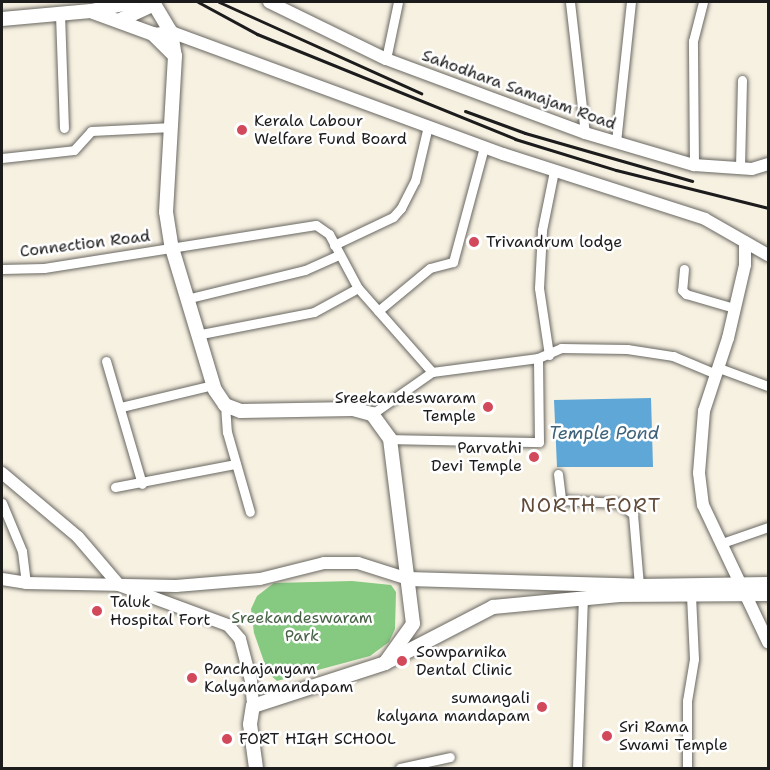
<!DOCTYPE html>
<html>
<head>
<meta charset="utf-8">
<style>
  body { margin:0 }
  #map { position:relative; width:770px; height:770px; overflow:hidden; background:#f7f1e2; font-family:"Shantell Sans",sans-serif }
  div>[style] { position:absolute }
  .green>* { inset:0; background:#86c981 }
  .water>* { inset:0; background:#5fa7d6 }
  .roads { filter:drop-shadow(0 0 2px #696761) drop-shadow(0 0 2px #696761) }
  .minor>* { height:9px; margin:-4.5px; padding:0 4.5px; transform-origin:4.5px; border-radius:4.5px; background:#fff }
  .tertiary>* { height:12px; margin:-6px; padding:0 6px; transform-origin:6px; border-radius:6px; background:#fff }
  .secondary>* { height:14px; margin:-7px; padding:0 7px; transform-origin:7px; border-radius:7px; background:#fff }
  .rail>* { height:3px; margin:-1.5px; padding:0 1.5px; transform-origin:1.5px; border-radius:1.5px; background:#1c1c1c }
  .dots>* { width:16px; height:16px; translate:-50% -50%; box-sizing:border-box; border:3px solid #fff; border-radius:50% }
  span { translate:-50% -50%; white-space:nowrap; text-align:center; line-height:1.15; -webkit-text-stroke:5px #fff; paint-order:stroke }
  .street-label { font-size:16px; color:#1c1c1c }
  .poi-label { font-size:16px; color:#1c1c1c }
  .left { translate:0 -50%; text-align:left }
  .right { translate:-100% -50%; text-align:right }
  .park-label { font-size:16px; color:#466144 }
  .water-label { font-size:18px; color:#3e6279; font-style:italic }
  .quarter-label { font-size:20px; color:#614a38; letter-spacing:1.5px }
  .frame { position:absolute; inset:0; border:3px solid #1c1c1c; pointer-events:none }
</style>
</head>
<body>
<div id="map">
  <div class="green">
    <i style="clip-path:polygon(352px 581px,391px 585px,396px 592px,395px 629px,389px 642px,370px 656px,277px 681px,268px 673px,254px 633px,251px 609px,257px 596px,274px 583px)"></i>
  </div>
  <div class="water">
    <i style="clip-path:polygon(651px 398px,653px 467px,557px 467px,554px 400px)"></i>
  </div>
  <div class="roads">
    <div class="minor">
      <i style="left:570px;top:2px;width:132px;rotate:83.5deg"></i>
      <i style="left:60px;top:14px;width:114px;rotate:88deg"></i>
      <i style="left:386px;top:59px;width:58px;rotate:-78.1deg"></i>
      <i style="left:616px;top:142px;width:141px;rotate:-83.9deg"></i>
      <i style="left:2px;top:158px;width:72px;rotate:-6.3deg"></i>
      <i style="left:74px;top:150px;width:25px;rotate:-48deg"></i>
      <i style="left:91px;top:131px;width:81px;rotate:-2.8deg"></i>
      <i style="left:694px;top:165px;width:124px;rotate:-90.5deg"></i>
      <i style="left:693px;top:41px;width:40px;rotate:-75.6deg"></i>
      <i style="left:740px;top:168px;width:88px;rotate:-88.7deg"></i>
      <i style="left:334px;top:245px;width:65px;rotate:-25.4deg"></i>
      <i style="left:393px;top:217px;width:12px;rotate:-48deg"></i>
      <i style="left:401px;top:208px;width:30px;rotate:-63deg"></i>
      <i style="left:415px;top:181px;width:57px;rotate:-76.7deg"></i>
      <i style="left:2px;top:269px;width:42px;rotate:-1.4deg"></i>
      <i style="left:44px;top:268px;width:275px;rotate:-9deg"></i>
      <i style="left:316px;top:225px;width:16px;rotate:35deg"></i>
      <i style="left:329px;top:234px;width:61px;rotate:61.8deg"></i>
      <i style="left:358px;top:288px;width:112px;rotate:48.6deg"></i>
      <i style="left:684px;top:269px;width:21px;rotate:95deg"></i>
      <i style="left:682px;top:290px;width:6px;rotate:45deg"></i>
      <i style="left:686px;top:294px;width:50px;rotate:16.3deg"></i>
      <i style="left:186px;top:299px;width:122px;rotate:-13.7deg"></i>
      <i style="left:305px;top:270px;width:37px;rotate:-24deg"></i>
      <i style="left:378px;top:311px;width:67px;rotate:-39.6deg"></i>
      <i style="left:430px;top:268px;width:24px;rotate:-15deg"></i>
      <i style="left:453px;top:262px;width:119px;rotate:-74.9deg"></i>
      <i style="left:196px;top:335px;width:120px;rotate:-11deg"></i>
      <i style="left:314px;top:312px;width:50px;rotate:-28.6deg"></i>
      <i style="left:549px;top:355px;width:68px;rotate:-98.5deg"></i>
      <i style="left:539px;top:288px;width:58px;rotate:-87deg"></i>
      <i style="left:542px;top:230px;width:60px;rotate:-78.5deg"></i>
      <i style="left:106px;top:361px;width:128px;rotate:73.7deg"></i>
      <i style="left:719px;top:368px;width:52px;rotate:20.2deg"></i>
      <i style="left:225px;top:405px;width:27px;rotate:86deg"></i>
      <i style="left:227px;top:432px;width:83px;rotate:74deg"></i>
      <i style="left:121px;top:407px;width:95px;rotate:-13.4deg"></i>
      <i style="left:372px;top:414px;width:73px;rotate:-35deg"></i>
      <i style="left:432px;top:372px;width:107px;rotate:-7.5deg"></i>
      <i style="left:538px;top:358px;width:25px;rotate:-23deg"></i>
      <i style="left:561px;top:348px;width:66px;rotate:0.9deg"></i>
      <i style="left:627px;top:349px;width:47px;rotate:8.7deg"></i>
      <i style="left:673px;top:356px;width:47px;rotate:22.7deg"></i>
      <i style="left:390px;top:439px;width:149px;rotate:1.2deg"></i>
      <i style="left:539px;top:442px;width:84px;rotate:-90.7deg"></i>
      <i style="left:558px;top:474px;width:26px;rotate:83deg"></i>
      <i style="left:561px;top:500px;width:57px;rotate:3deg"></i>
      <i style="left:618px;top:503px;width:19px;rotate:36deg"></i>
      <i style="left:633px;top:514px;width:72px;rotate:85.2deg"></i>
      <i style="left:115px;top:487px;width:123px;rotate:-10.8deg"></i>
      <i style="left:2px;top:503px;width:52px;rotate:67.4deg"></i>
      <i style="left:22px;top:551px;width:32px;rotate:83deg"></i>
      <i style="left:722px;top:543px;width:49px;rotate:-19.2deg"></i>
      <i style="left:400px;top:768px;width:51px;rotate:-12.4deg"></i>
      <i style="left:577px;top:768px;width:168px;rotate:-88deg"></i>
      <i style="left:687px;top:768px;width:67px;rotate:-90deg"></i>
      <i style="left:687px;top:701px;width:43px;rotate:-80.5deg"></i>
      <i style="left:694px;top:659px;width:64px;rotate:-92.7deg"></i>
    </div>
    <div class="tertiary">
      <i style="left:269px;top:2px;width:130px;rotate:26deg"></i>
      <i style="left:386px;top:59px;width:212px;rotate:20.4deg"></i>
      <i style="left:585px;top:133px;width:114px;rotate:16.4deg"></i>
      <i style="left:694px;top:165px;width:58px;rotate:3.9deg"></i>
      <i style="left:752px;top:169px;width:17px;rotate:-17deg"></i>
      <i style="left:153px;top:34px;width:18px;rotate:-6deg"></i>
      <i style="left:171px;top:32px;width:354px;rotate:20.2deg"></i>
      <i style="left:503px;top:154px;width:212px;rotate:17.8deg"></i>
      <i style="left:705px;top:219px;width:73px;rotate:29.7deg"></i>
      <i style="left:745px;top:242px;width:23px;rotate:90deg"></i>
      <i style="left:745px;top:265px;width:75px;rotate:103.1deg"></i>
      <i style="left:728px;top:338px;width:77px;rotate:108.2deg"></i>
      <i style="left:704px;top:411px;width:62px;rotate:94.6deg"></i>
      <i style="left:699px;top:473px;width:32px;rotate:83deg"></i>
      <i style="left:703px;top:505px;width:152px;rotate:64.6deg"></i>
      <i style="left:2px;top:473px;width:99px;rotate:40.1deg"></i>
      <i style="left:78px;top:537px;width:63px;rotate:49.5deg"></i>
      <i style="left:119px;top:585px;width:116px;rotate:20.2deg"></i>
      <i style="left:228px;top:625px;width:18px;rotate:49deg"></i>
      <i style="left:240px;top:639px;width:43px;rotate:75.3deg"></i>
      <i style="left:251px;top:681px;width:25px;rotate:85deg"></i>
      <i style="left:2px;top:579px;width:24px;rotate:9deg"></i>
      <i style="left:26px;top:583px;width:150px;rotate:1.1deg"></i>
      <i style="left:176px;top:586px;width:84px;rotate:-4.8deg"></i>
      <i style="left:260px;top:579px;width:66px;rotate:-14deg"></i>
      <i style="left:324px;top:563px;width:34px"></i>
      <i style="left:358px;top:563px;width:52px;rotate:17.7deg"></i>
    </div>
    <div class="secondary">
      <i style="left:154px;top:4px;width:33px;rotate:59deg"></i>
      <i style="left:171px;top:32px;width:24px;rotate:81deg"></i>
      <i style="left:175px;top:56px;width:156px;rotate:93.3deg"></i>
      <i style="left:166px;top:212px;width:36px;rotate:81deg"></i>
      <i style="left:172px;top:248px;width:148px;rotate:73.2deg"></i>
      <i style="left:215px;top:390px;width:18px;rotate:56deg"></i>
      <i style="left:225px;top:405px;width:17px;rotate:21deg"></i>
      <i style="left:241px;top:411px;width:112px;rotate:-1deg"></i>
      <i style="left:353px;top:409px;width:20px;rotate:15deg"></i>
      <i style="left:372px;top:414px;width:31px;rotate:54deg"></i>
      <i style="left:390px;top:439px;width:186px;rotate:82.9deg"></i>
      <i style="left:413px;top:624px;width:48px;rotate:125.7deg"></i>
      <i style="left:93px;top:12px;width:64px;rotate:20.1deg"></i>
      <i style="left:153px;top:34px;width:31px;rotate:45deg"></i>
      <i style="left:2px;top:19px;width:89px;rotate:-5.1deg"></i>
      <i style="left:91px;top:11px;width:43px;rotate:-12.1deg"></i>
      <i style="left:120px;top:20px;width:38px;rotate:-25deg"></i>
      <i style="left:408px;top:579px;width:231px;rotate:1.7deg"></i>
      <i style="left:639px;top:586px;width:129px;rotate:-0.9deg"></i>
      <i style="left:256px;top:768px;width:44px;rotate:-97.8deg"></i>
      <i style="left:250px;top:724px;width:18px;rotate:-81deg"></i>
      <i style="left:253px;top:706px;width:139px;rotate:-18deg"></i>
      <i style="left:385px;top:663px;width:122px;rotate:-27.4deg"></i>
      <i style="left:493px;top:607px;width:127px;rotate:-5.4deg"></i>
      <i style="left:619px;top:595px;width:149px;rotate:-0.4deg"></i>
    </div>
  </div>
  <div class="rail">
    <i style="left:198px;top:2px;width:67px;rotate:28.5deg"></i>
    <i style="left:257px;top:34px;width:279px;rotate:22.1deg"></i>
    <i style="left:515px;top:139px;width:106px;rotate:17.1deg"></i>
    <i style="left:616px;top:170px;width:157px;rotate:14deg"></i>
    <i style="left:219px;top:2px;width:222px;rotate:24.3deg"></i>
    <i style="left:465px;top:111px;width:64px;rotate:20.1deg"></i>
    <i style="left:525px;top:133px;width:174px;rotate:16deg"></i>
  </div>
  <div class="dots">
    <i style="left:242px;top:130px;background:#d1495b"></i>
    <i style="left:474px;top:242px;background:#d1495b"></i>
    <i style="left:488px;top:407px;background:#d1495b"></i>
    <i style="left:534px;top:457px;background:#d1495b"></i>
    <i style="left:97px;top:611px;background:#d1495b"></i>
    <i style="left:402px;top:661px;background:#d1495b"></i>
    <i style="left:192px;top:678px;background:#d1495b"></i>
    <i style="left:542px;top:707px;background:#d1495b"></i>
    <i style="left:607px;top:736px;background:#d1495b"></i>
    <i style="left:227px;top:739px;background:#d1495b"></i>
  </div>
  <div class="street-label">
    <span style="left:519px;top:90px;rotate:20deg">Sahodhara Samajam Road</span>
    <span style="left:85px;top:244px;rotate:-7deg">Connection Road</span>
  </div>
  <div class="poi-label">
    <span class="left" style="left:254px;top:130px">Kerala Labour<br>Welfare Fund Board</span>
    <span class="left" style="left:486px;top:242px">Trivandrum lodge</span>
    <span class="right" style="left:476px;top:407px">Sreekandeswaram<br>Temple</span>
    <span class="right" style="left:522px;top:457px">Parvathi<br>Devi Temple</span>
    <span class="left" style="left:110px;top:611px">Taluk<br>Hospital Fort</span>
    <span class="left" style="left:416px;top:661px">Sowparnika<br>Dental Clinic</span>
    <span class="left" style="left:204px;top:678px">Panchajanyam<br>Kalyanamandapam</span>
    <span class="right" style="left:530px;top:707px">sumangali<br>kalyana mandapam</span>
    <span class="left" style="left:619px;top:736px">Sri Rama<br>Swami Temple</span>
    <span class="left" style="left:239px;top:739px">FORT HIGH SCHOOL</span>
  </div>
  <div class="park-label">
    <span style="left:302px;top:627px">Sreekandeswaram<br>Park</span>
  </div>
  <div class="water-label">
    <span style="left:604px;top:433px">Temple Pond</span>
  </div>
  <div class="quarter-label">
    <span style="left:591px;top:505px">NORTH FORT</span>
  </div>
  <div class="frame"></div>
</div>
</body>
</html>
